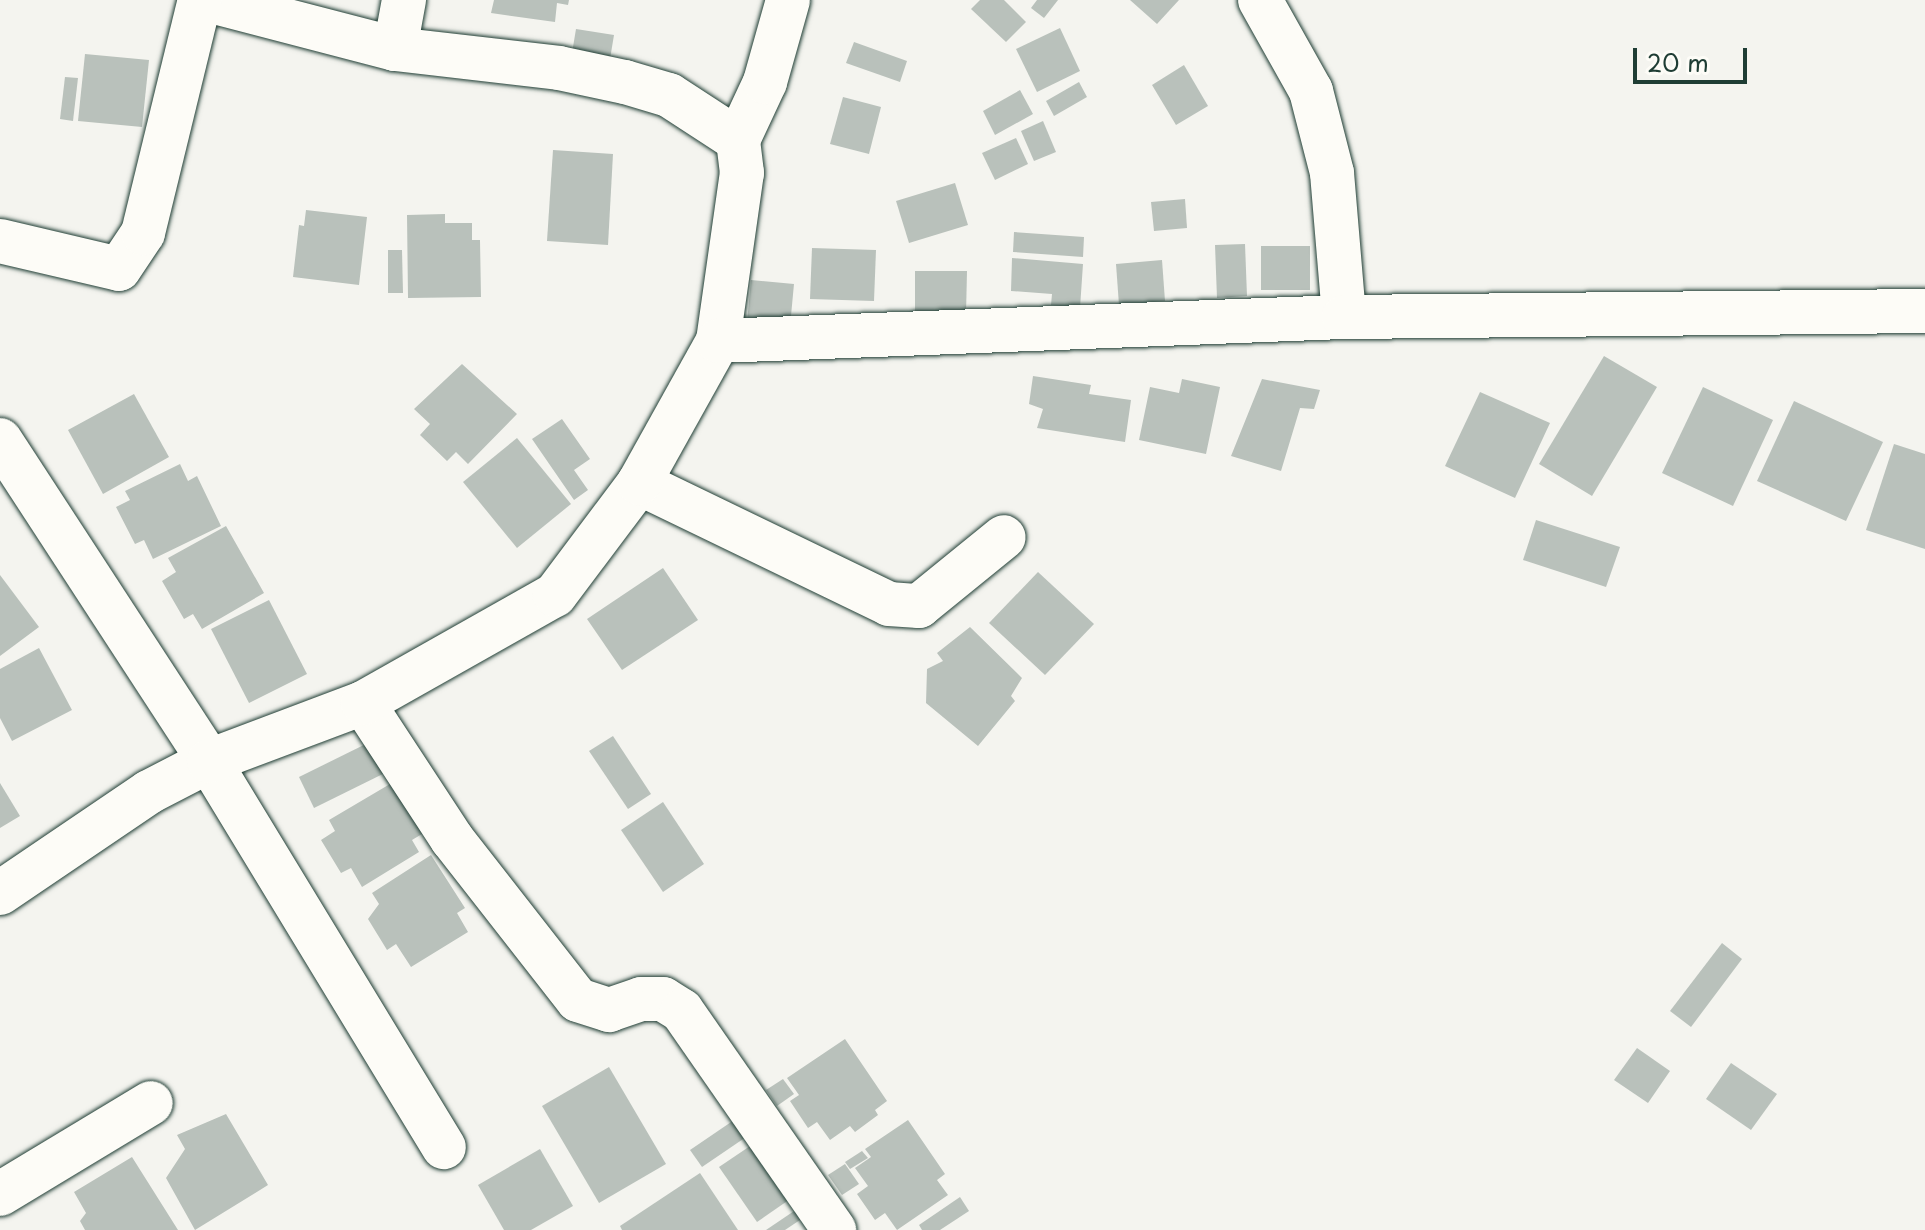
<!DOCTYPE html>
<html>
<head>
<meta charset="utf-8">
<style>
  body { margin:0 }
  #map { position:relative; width:1925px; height:1230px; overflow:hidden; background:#f4f4ef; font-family:"Playpen Sans",sans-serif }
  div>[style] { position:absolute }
  .building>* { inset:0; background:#b9c1bb }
  .roads { filter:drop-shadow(0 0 2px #1f3d34) drop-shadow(0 0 2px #1f3d34) }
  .minor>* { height:44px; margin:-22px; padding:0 22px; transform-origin:22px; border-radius:22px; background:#fdfcf7 }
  span { translate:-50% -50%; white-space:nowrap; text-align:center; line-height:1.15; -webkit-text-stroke:8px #fdfcf7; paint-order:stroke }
  .scale { position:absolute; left:1633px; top:48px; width:114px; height:36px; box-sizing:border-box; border:4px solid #1f3d34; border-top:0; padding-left:10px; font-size:24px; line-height:28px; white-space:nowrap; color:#1f3d34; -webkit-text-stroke:6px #fdfcf7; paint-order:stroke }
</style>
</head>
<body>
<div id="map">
  <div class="building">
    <i style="clip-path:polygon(494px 0,569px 0,568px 5px,557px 3px,555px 22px,491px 13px)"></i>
    <i style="clip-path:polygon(980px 0,1004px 0,1026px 22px,1006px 42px,971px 9px)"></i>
    <i style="clip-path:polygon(1037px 0,1058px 0,1044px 18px,1031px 8px)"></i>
    <i style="clip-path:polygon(1130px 0,1179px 0,1157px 24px)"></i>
    <i style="clip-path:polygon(1060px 28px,1080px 71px,1037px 92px,1016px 49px)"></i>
    <i style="clip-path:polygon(576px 29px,614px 35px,608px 71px,570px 65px)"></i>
    <i style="clip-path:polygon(854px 42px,907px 61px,900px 82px,846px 63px)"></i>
    <i style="clip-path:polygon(85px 54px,149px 60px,142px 127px,78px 121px)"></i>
    <i style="clip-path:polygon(1184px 65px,1208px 106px,1176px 125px,1152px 85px)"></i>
    <i style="clip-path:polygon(65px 77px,78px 78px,73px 121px,60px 119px)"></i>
    <i style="clip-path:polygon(1079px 82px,1087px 97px,1054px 116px,1046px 101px)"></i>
    <i style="clip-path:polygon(1020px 90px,1033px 114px,995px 135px,983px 111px)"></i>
    <i style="clip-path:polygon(843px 97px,881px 107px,869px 154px,830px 144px)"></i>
    <i style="clip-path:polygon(1043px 121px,1056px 152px,1034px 161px,1021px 131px)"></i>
    <i style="clip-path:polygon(1016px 138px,1028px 164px,995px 180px,982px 153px)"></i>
    <i style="clip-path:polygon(553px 150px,613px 154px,608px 245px,547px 241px)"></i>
    <i style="clip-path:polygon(955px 183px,968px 225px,909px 243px,896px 201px)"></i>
    <i style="clip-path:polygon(1185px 199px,1187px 228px,1154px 231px,1151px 202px)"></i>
    <i style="clip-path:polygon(306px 210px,367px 217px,359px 285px,293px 277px,299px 225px,304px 226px)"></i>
    <i style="clip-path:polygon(445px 214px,445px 223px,472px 223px,472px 240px,480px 240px,481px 297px,408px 298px,407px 215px)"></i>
    <i style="clip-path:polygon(1014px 232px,1084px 237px,1083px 257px,1013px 252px)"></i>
    <i style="clip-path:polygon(1245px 244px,1247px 296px,1217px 298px,1215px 245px)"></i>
    <i style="clip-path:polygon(1261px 246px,1310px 246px,1310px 290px,1261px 290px)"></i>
    <i style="clip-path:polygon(812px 248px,876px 250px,874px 301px,810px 299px)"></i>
    <i style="clip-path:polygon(388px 250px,402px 250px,403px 293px,388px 293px)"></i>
    <i style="clip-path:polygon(1012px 258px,1083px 264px,1080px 308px,1051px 305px,1052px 294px,1011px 291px)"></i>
    <i style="clip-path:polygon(1162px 260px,1165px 301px,1119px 305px,1116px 264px)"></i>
    <i style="clip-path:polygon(915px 271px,967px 271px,966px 315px,915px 315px)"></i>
    <i style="clip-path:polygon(751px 280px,794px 284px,789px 337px,746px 333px)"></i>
    <i style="clip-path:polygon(1604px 356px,1657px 387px,1592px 496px,1539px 464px)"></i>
    <i style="clip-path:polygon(462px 364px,517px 414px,468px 464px,456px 452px,447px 461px,420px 435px,430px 424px,414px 409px)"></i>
    <i style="clip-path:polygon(1033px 376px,1091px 385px,1089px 394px,1131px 400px,1125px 442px,1037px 428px,1043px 409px,1029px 404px)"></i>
    <i style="clip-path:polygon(1182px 379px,1220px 387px,1206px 454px,1139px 440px,1150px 387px,1179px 393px)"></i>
    <i style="clip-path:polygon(1262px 379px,1320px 390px,1314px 409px,1300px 408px,1281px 471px,1231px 456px)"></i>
    <i style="clip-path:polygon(1703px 387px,1773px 420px,1733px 506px,1662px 473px)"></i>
    <i style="clip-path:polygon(1480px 392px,1550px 423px,1515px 498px,1445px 466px)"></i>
    <i style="clip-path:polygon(134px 394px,169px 457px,103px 494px,68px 430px)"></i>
    <i style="clip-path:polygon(1794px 401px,1883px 442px,1846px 521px,1757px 481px)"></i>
    <i style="clip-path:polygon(562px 419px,590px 459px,574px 470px,588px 490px,574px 500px,532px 439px)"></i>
    <i style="clip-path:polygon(517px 438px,571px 504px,517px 548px,463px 482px)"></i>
    <i style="clip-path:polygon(1894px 444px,1925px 454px,1925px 549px,1866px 530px)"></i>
    <i style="clip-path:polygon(180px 464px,188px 481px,197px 476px,221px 526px,153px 559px,144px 540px,135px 544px,116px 507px,130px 500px,125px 491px)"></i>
    <i style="clip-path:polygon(1536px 520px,1620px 547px,1606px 587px,1523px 560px)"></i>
    <i style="clip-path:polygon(226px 526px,264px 593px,202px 629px,193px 614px,184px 619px,162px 581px,176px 572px,168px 558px)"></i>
    <i style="clip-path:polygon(663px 568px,698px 620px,622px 670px,587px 619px)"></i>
    <i style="clip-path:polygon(1038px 572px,1094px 624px,1045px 675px,989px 623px)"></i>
    <i style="clip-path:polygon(0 575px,39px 627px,0 656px)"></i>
    <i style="clip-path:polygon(269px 600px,307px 674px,249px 703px,211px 629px)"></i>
    <i style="clip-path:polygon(970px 627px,1022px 678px,1011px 696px,1015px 701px,978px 746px,926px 703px,927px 669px,943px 661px,937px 653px)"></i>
    <i style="clip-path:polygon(39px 648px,72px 710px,12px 741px,0 718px,0 669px)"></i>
    <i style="clip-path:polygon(613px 736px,651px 794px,628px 809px,589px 751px)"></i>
    <i style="clip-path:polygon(380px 737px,395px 768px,314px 808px,299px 777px)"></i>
    <i style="clip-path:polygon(0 783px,20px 816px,0 828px)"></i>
    <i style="clip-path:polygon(390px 784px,427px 831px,412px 840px,419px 852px,362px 887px,351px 868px,341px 873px,321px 840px,335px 831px,329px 820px)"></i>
    <i style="clip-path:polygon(663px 802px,704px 864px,663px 892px,621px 830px)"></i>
    <i style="clip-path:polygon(431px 855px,465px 908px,457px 913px,468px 932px,411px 967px,396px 944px,387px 950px,368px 919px,379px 904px,372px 893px)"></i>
    <i style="clip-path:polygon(1722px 943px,1742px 959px,1691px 1027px,1670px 1011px)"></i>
    <i style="clip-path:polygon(845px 1039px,887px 1101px,875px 1110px,878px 1115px,855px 1132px,850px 1126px,830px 1140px,817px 1122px,808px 1128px,790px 1101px,799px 1095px,787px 1078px)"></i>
    <i style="clip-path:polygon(1637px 1048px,1670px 1071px,1648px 1103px,1614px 1080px)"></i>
    <i style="clip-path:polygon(1731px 1063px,1777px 1094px,1751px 1130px,1706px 1099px)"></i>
    <i style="clip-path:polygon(609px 1067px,666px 1164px,599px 1203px,542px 1106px)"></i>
    <i style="clip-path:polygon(783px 1079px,794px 1094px,777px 1106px,766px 1090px)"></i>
    <i style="clip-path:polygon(226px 1114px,268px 1185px,195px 1230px,166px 1178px,185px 1149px,177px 1135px)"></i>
    <i style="clip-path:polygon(737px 1118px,749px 1135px,702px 1167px,690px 1150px)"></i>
    <i style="clip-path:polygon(908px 1120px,945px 1174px,937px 1180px,948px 1195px,897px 1230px,885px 1213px,875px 1220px,857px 1194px,868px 1186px,855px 1168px,871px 1157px,865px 1149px)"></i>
    <i style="clip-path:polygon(759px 1140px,796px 1195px,757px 1222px,719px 1167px)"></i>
    <i style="clip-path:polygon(540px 1149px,573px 1206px,531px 1230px,504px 1230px,478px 1185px)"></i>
    <i style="clip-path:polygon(862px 1151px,868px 1158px,850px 1169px,845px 1162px)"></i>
    <i style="clip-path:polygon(132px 1157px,178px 1230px,85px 1230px,80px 1221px,86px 1213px,74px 1192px)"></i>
    <i style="clip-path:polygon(845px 1164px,859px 1184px,842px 1195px,828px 1175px)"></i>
    <i style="clip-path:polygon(700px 1173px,738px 1230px,622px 1230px,620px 1226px)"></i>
    <i style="clip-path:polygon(960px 1197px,969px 1211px,940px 1230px,922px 1230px,919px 1225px)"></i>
    <i style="clip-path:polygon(800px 1207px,806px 1216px,785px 1230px,766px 1230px)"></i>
  </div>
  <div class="roads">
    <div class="minor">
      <i style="left:207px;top:0;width:194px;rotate:14.6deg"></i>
      <i style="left:395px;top:49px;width:165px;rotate:6.6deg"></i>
      <i style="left:559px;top:68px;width:67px;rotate:12deg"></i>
      <i style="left:625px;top:82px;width:46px;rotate:16.5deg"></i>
      <i style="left:669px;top:95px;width:82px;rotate:33.1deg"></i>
      <i style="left:1260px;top:0;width:104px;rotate:60.7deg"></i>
      <i style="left:1311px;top:91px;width:85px;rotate:75.6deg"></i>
      <i style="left:1332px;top:173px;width:144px;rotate:85.2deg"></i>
      <i style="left:395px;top:49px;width:50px;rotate:-79.6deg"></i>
      <i style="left:0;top:241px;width:122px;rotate:13.2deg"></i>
      <i style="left:119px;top:269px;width:43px;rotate:-56.3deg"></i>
      <i style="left:143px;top:233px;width:240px;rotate:-76.3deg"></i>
      <i style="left:718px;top:341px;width:170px;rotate:-81.9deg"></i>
      <i style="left:742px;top:173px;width:33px;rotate:-97deg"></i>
      <i style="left:738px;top:140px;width:64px;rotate:-65deg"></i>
      <i style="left:765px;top:82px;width:85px;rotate:-74.3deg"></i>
      <i style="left:0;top:440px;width:383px;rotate:56.9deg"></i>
      <i style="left:209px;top:761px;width:452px;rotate:58.7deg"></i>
      <i style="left:639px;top:483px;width:278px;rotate:25.8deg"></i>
      <i style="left:889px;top:604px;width:30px;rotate:4deg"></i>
      <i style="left:919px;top:606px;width:109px;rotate:-39.1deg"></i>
      <i style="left:363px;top:703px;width:163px;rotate:56.8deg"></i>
      <i style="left:452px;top:839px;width:204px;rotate:52deg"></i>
      <i style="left:578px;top:1000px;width:33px;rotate:18deg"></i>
      <i style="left:609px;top:1010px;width:34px;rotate:-19deg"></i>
      <i style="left:641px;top:999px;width:22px"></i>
      <i style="left:663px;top:999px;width:22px;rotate:32deg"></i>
      <i style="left:682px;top:1011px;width:267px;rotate:55.2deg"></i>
      <i style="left:0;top:893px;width:180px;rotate:-34.1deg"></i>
      <i style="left:149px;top:792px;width:68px;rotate:-27.3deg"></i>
      <i style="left:209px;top:761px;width:165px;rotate:-20.6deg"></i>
      <i style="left:363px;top:703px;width:220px;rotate:-29.4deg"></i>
      <i style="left:555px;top:595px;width:140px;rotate:-53.1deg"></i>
      <i style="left:639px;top:483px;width:162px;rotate:-60.9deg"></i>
      <i style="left:718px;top:341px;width:626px;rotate:-2.2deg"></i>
      <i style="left:1344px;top:317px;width:581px;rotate:-0.59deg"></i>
      <i style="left:0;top:1194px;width:176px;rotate:-31.1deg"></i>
    </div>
  </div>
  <div class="scale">20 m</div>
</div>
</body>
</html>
